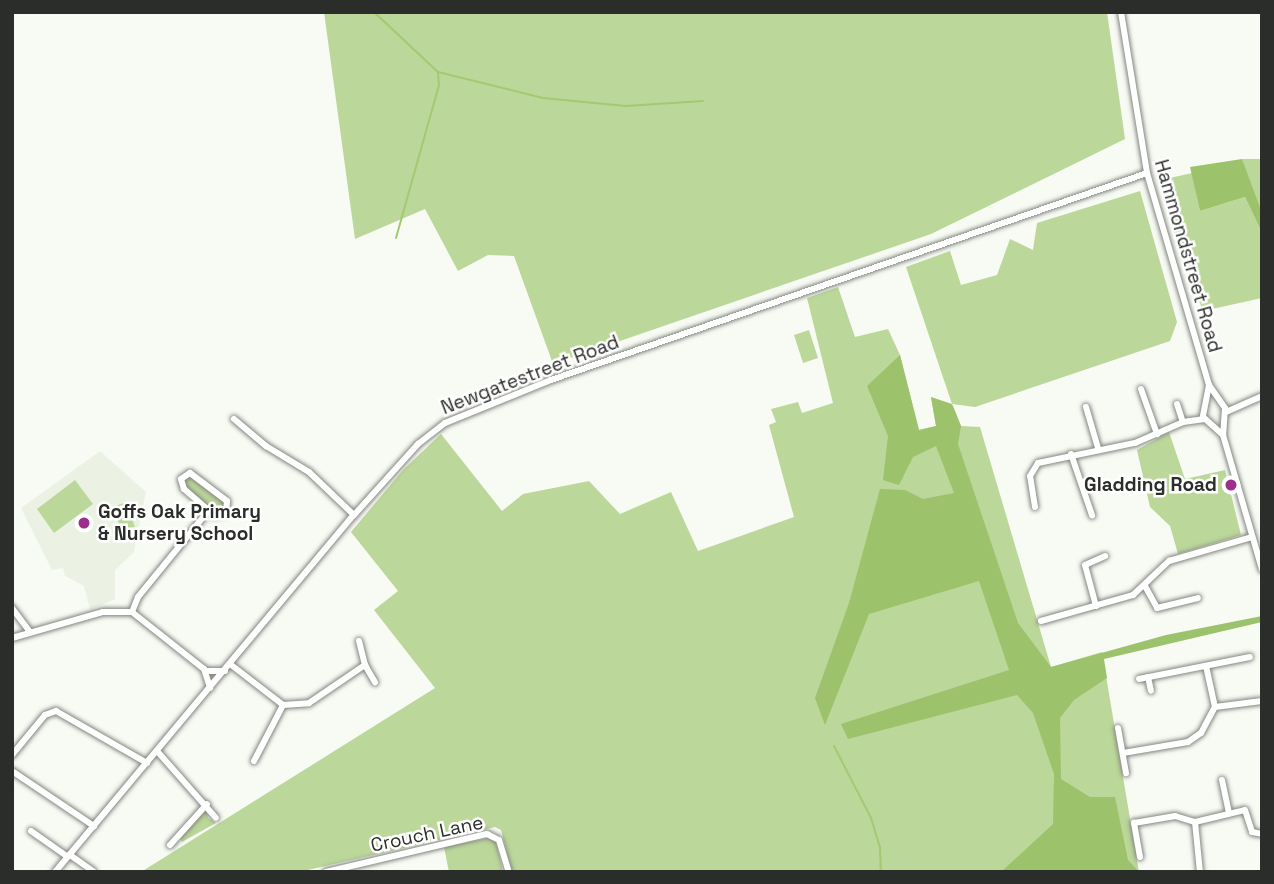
<!DOCTYPE html>
<html>
<head>
<meta charset="utf-8">
<style>
  body { margin:0 }
  #map { position:relative; width:1274px; height:884px; overflow:hidden; background:#f7fbf4; font-family:"Space Grotesk",sans-serif }
  div>[style] { position:absolute }
  .built>* { inset:0; background:#ebf2e4 }
  .green>* { inset:0; background:#bbd799 }
  .forest>* { inset:0; background:#9dc26c }
  .stream>* { height:2px; margin:-1px; padding:0 1px; transform-origin:1px; border-radius:1px; background:#a4c972 }
  .roads { filter:drop-shadow(0 0 2px #848780) drop-shadow(0 0 2px #848780) }
  .minor>* { height:6px; margin:-3px; padding:0 3px; transform-origin:3px; border-radius:3px; background:#fff }
  .dots>* { width:19px; height:19px; translate:-50% -50%; box-sizing:border-box; border:4px solid #fff; border-radius:50% }
  span { translate:-50% -50%; white-space:nowrap; text-align:center; line-height:1.15; -webkit-text-stroke:5px #fff; paint-order:stroke }
  .street-label { font-size:19px; color:#2b2d2a }
  .poi-label { font-size:19px; color:#2b2d2a; font-weight:700 }
  .right { translate:-100% -50%; text-align:right }
  .left { translate:0 -50%; text-align:left }
  .frame { position:absolute; inset:0; border:14px solid #2b2d2a; pointer-events:none }
</style>
</head>
<body>
<div id="map">
  <div class="built">
    <i style="clip-path:polygon(100px 451px,146px 492px,134px 552px,115px 570px,115px 599px,90px 610px,84px 586px,65px 576px,63px 568px,52px 570px,21px 508px)"></i>
  </div>
  <div class="green">
    <i style="clip-path:polygon(324px 12px,1107px 12px,1125px 139px,931px 234px,553px 364px,514px 256px,488px 255px,458px 271px,425px 209px,355px 239px)"></i>
    <i style="clip-path:polygon(1242px 159px,1262px 159px,1262px 213px,1250px 188px)"></i>
    <i style="clip-path:polygon(1192px 173px,1200px 211px,1245px 197px,1262px 233px,1262px 298px,1203px 311px,1179px 249px,1161px 180px)"></i>
    <i style="clip-path:polygon(1140px 191px,1177px 322px,1170px 341px,975px 407px,952px 404px,906px 267px,950px 251px,961px 285px,997px 275px,1010px 239px,1033px 250px,1037px 223px)"></i>
    <i style="clip-path:polygon(838px 287px,855px 337px,888px 329px,900px 355px,919px 430px,936px 426px,931px 397px,953px 406px,961px 426px,980px 427px,1051px 667px,1102px 652px,1139px 872px,512px 872px,501px 830px,495px 827px,299px 872px,141px 872px,435px 688px,374px 610px,398px 591px,351px 532px,403px 470px,441px 434px,502px 511px,523px 494px,589px 481px,620px 514px,671px 492px,698px 551px,794px 517px,769px 425px,776px 422px,771px 409px,798px 402px,802px 413px,833px 403px,807px 298px)"></i>
    <i style="clip-path:polygon(809px 330px,818px 358px,803px 363px,794px 335px)"></i>
    <i style="clip-path:polygon(1169px 432px,1185px 479px,1225px 470px,1241px 535px,1178px 554px,1170px 526px,1150px 507px,1137px 450px)"></i>
    <i style="clip-path:polygon(191px 476px,224px 502px,222px 512px,214px 512px,186px 487px,185px 479px)"></i>
    <i style="clip-path:polygon(75px 480px,93px 504px,54px 533px,37px 509px)"></i>
    <i style="clip-path:polygon(126px 502px,135px 527px,122px 532px,113px 507px)"></i>
    <i style="clip-path:polygon(206px 809px,208px 818px,216px 823px,182px 842px,180px 839px)"></i>
    <i style="clip-path:polygon(488px 838px,496px 842px,503px 872px,449px 872px,444px 847px)"></i>
  </div>
  <div class="forest">
    <i style="clip-path:polygon(1242px 159px,1262px 213px,1262px 233px,1245px 197px,1200px 211px,1190px 167px)"></i>
    <i style="clip-path:polygon(900px 355px,919px 430px,936px 426px,931px 397px,952px 404px,961px 426px,958px 444px,1018px 623px,1051px 667px,1166px 635px,1262px 616px,1262px 622px,1104px 659px,1107px 678px,1074px 700px,1060px 718px,1061px 779px,1090px 797px,1115px 797px,1128px 860px,1139px 872px,1001px 872px,1053px 824px,1054px 774px,1033px 713px,1017px 695px,848px 739px,841px 724px,1009px 670px,979px 581px,869px 614px,825px 725px,815px 698px,849px 603px,880px 489px,905px 490px,923px 499px,954px 493px,936px 446px,913px 457px,899px 485px,883px 480px,888px 436px,867px 386px)"></i>
  </div>
  <div class="stream">
    <i style="left:374px;top:12px;width:88px;rotate:43.2deg"></i>
    <i style="left:438px;top:72px;width:108px;rotate:13.9deg"></i>
    <i style="left:543px;top:98px;width:83px;rotate:5.5deg"></i>
    <i style="left:626px;top:106px;width:77px;rotate:-3.7deg"></i>
    <i style="left:396px;top:238px;width:159px;rotate:-74.3deg"></i>
    <i style="left:439px;top:85px;width:12px;rotate:-95deg"></i>
    <i style="left:834px;top:746px;width:81px;rotate:62.8deg"></i>
    <i style="left:871px;top:818px;width:31px;rotate:73deg"></i>
    <i style="left:880px;top:848px;width:24px;rotate:88deg"></i>
  </div>
  <div class="roads">
    <div class="minor">
      <i style="left:1121px;top:12px;width:163px;rotate:80.8deg"></i>
      <i style="left:1147px;top:173px;width:221px;rotate:73.7deg"></i>
      <i style="left:1209px;top:385px;width:28px;rotate:55deg"></i>
      <i style="left:1225px;top:408px;width:27px;rotate:94deg"></i>
      <i style="left:1223px;top:435px;width:140px;rotate:73.8deg"></i>
      <i style="left:1209px;top:385px;width:33px;rotate:101deg"></i>
      <i style="left:1203px;top:417px;width:27px;rotate:42deg"></i>
      <i style="left:1141px;top:389px;width:48px;rotate:70.4deg"></i>
      <i style="left:1177px;top:404px;width:19px;rotate:72deg"></i>
      <i style="left:1086px;top:407px;width:43px;rotate:73.7deg"></i>
      <i style="left:1226px;top:412px;width:39px;rotate:-24deg"></i>
      <i style="left:234px;top:419px;width:42px;rotate:40.2deg"></i>
      <i style="left:266px;top:446px;width:50px;rotate:31.2deg"></i>
      <i style="left:309px;top:472px;width:62px;rotate:43.7deg"></i>
      <i style="left:1071px;top:454px;width:65px;rotate:71deg"></i>
      <i style="left:190px;top:473px;width:46px;rotate:37.1deg"></i>
      <i style="left:227px;top:501px;width:12px;rotate:95deg"></i>
      <i style="left:226px;top:513px;width:12px;rotate:171deg"></i>
      <i style="left:214px;top:515px;width:40px;rotate:-139deg"></i>
      <i style="left:184px;top:489px;width:10px;rotate:-107deg"></i>
      <i style="left:181px;top:479px;width:11px;rotate:-34deg"></i>
      <i style="left:1035px;top:507px;width:31px;rotate:-99deg"></i>
      <i style="left:1030px;top:476px;width:15px;rotate:-58deg"></i>
      <i style="left:1038px;top:463px;width:99px;rotate:-11.7deg"></i>
      <i style="left:1135px;top:443px;width:52px;rotate:-23.6deg"></i>
      <i style="left:1183px;top:422px;width:22px;rotate:-8deg"></i>
      <i style="left:1145px;top:586px;width:25px;rotate:61deg"></i>
      <i style="left:1157px;top:608px;width:42px;rotate:-13.7deg"></i>
      <i style="left:1096px;top:606px;width:42px;rotate:-105deg"></i>
      <i style="left:1085px;top:565px;width:22px;rotate:-24deg"></i>
      <i style="left:12px;top:608px;width:30px;rotate:53deg"></i>
      <i style="left:132px;top:612px;width:16px;rotate:-68deg"></i>
      <i style="left:138px;top:597px;width:112px;rotate:-50.8deg"></i>
      <i style="left:1041px;top:621px;width:96px;rotate:-15.8deg"></i>
      <i style="left:1133px;top:595px;width:50px;rotate:-43.4deg"></i>
      <i style="left:1169px;top:561px;width:86px;rotate:-16.1deg"></i>
      <i style="left:12px;top:638px;width:95px;rotate:-15.9deg"></i>
      <i style="left:103px;top:612px;width:29px"></i>
      <i style="left:132px;top:612px;width:92px;rotate:38.4deg"></i>
      <i style="left:204px;top:669px;width:20px;rotate:72deg"></i>
      <i style="left:359px;top:641px;width:25px;rotate:76deg"></i>
      <i style="left:230px;top:664px;width:67px;rotate:37.7deg"></i>
      <i style="left:1206px;top:666px;width:42px;rotate:77.6deg"></i>
      <i style="left:206px;top:671px;width:19px"></i>
      <i style="left:1148px;top:677px;width:14px;rotate:78deg"></i>
      <i style="left:1139px;top:679px;width:113px;rotate:-11.2deg"></i>
      <i style="left:1118px;top:728px;width:46px;rotate:79.9deg"></i>
      <i style="left:157px;top:751px;width:89px;rotate:48.6deg"></i>
      <i style="left:1123px;top:753px;width:66px;rotate:-9.6deg"></i>
      <i style="left:1188px;top:742px;width:16px;rotate:-35deg"></i>
      <i style="left:1201px;top:733px;width:30px;rotate:-62deg"></i>
      <i style="left:1215px;top:707px;width:47px;rotate:-7.3deg"></i>
      <i style="left:12px;top:755px;width:52px;rotate:-50.5deg"></i>
      <i style="left:45px;top:715px;width:12px;rotate:-20deg"></i>
      <i style="left:56px;top:711px;width:105px;rotate:29.7deg"></i>
      <i style="left:254px;top:761px;width:63px;rotate:-62.6deg"></i>
      <i style="left:283px;top:705px;width:26px;rotate:-4deg"></i>
      <i style="left:309px;top:703px;width:68px;rotate:-34.2deg"></i>
      <i style="left:365px;top:665px;width:20px;rotate:60deg"></i>
      <i style="left:12px;top:771px;width:99px;rotate:33.9deg"></i>
      <i style="left:1222px;top:780px;width:34px;rotate:78deg"></i>
      <i style="left:1195px;top:822px;width:50px;rotate:84.3deg"></i>
      <i style="left:31px;top:831px;width:45px;rotate:35.1deg"></i>
      <i style="left:170px;top:845px;width:55px;rotate:-47.9deg"></i>
      <i style="left:70px;top:855px;width:29px;rotate:35deg"></i>
      <i style="left:1140px;top:857px;width:35px;rotate:-100deg"></i>
      <i style="left:1134px;top:823px;width:42px;rotate:-9.7deg"></i>
      <i style="left:1175px;top:816px;width:21px;rotate:17deg"></i>
      <i style="left:1195px;top:822px;width:51px;rotate:-13.5deg"></i>
      <i style="left:1245px;top:810px;width:23px;rotate:72deg"></i>
      <i style="left:1252px;top:832px;width:10px;rotate:11deg"></i>
      <i style="left:55px;top:872px;width:466px;rotate:-50.1deg"></i>
      <i style="left:354px;top:515px;width:96px;rotate:-48deg"></i>
      <i style="left:418px;top:444px;width:34px;rotate:-38deg"></i>
      <i style="left:445px;top:423px;width:114px;rotate:-22.1deg"></i>
      <i style="left:551px;top:380px;width:631px;rotate:-19.15deg"></i>
      <i style="left:326px;top:872px;width:165px;rotate:-13.3deg"></i>
      <i style="left:487px;top:834px;width:13px;rotate:27deg"></i>
      <i style="left:499px;top:840px;width:34px;rotate:73deg"></i>
    </div>
  </div>
  <div class="dots">
    <i style="left:1231px;top:485px;background:#9e2e8b"></i>
    <i style="left:84px;top:523px;background:#9e2e8b"></i>
  </div>
  <div class="street-label">
    <span style="left:1188px;top:256px;rotate:74deg">Hammondstreet Road</span>
    <span style="left:530px;top:375px;rotate:-21deg">Newgatestreet Road</span>
    <span style="left:427px;top:834px;rotate:-12deg">Crouch Lane</span>
  </div>
  <div class="poi-label">
    <span class="right" style="left:1217px;top:485px">Gladding Road</span>
    <span class="left" style="left:98px;top:523px">Goffs Oak Primary<br>&amp; Nursery School</span>
  </div>
  <div class="frame"></div>
</div>
</body>
</html>
